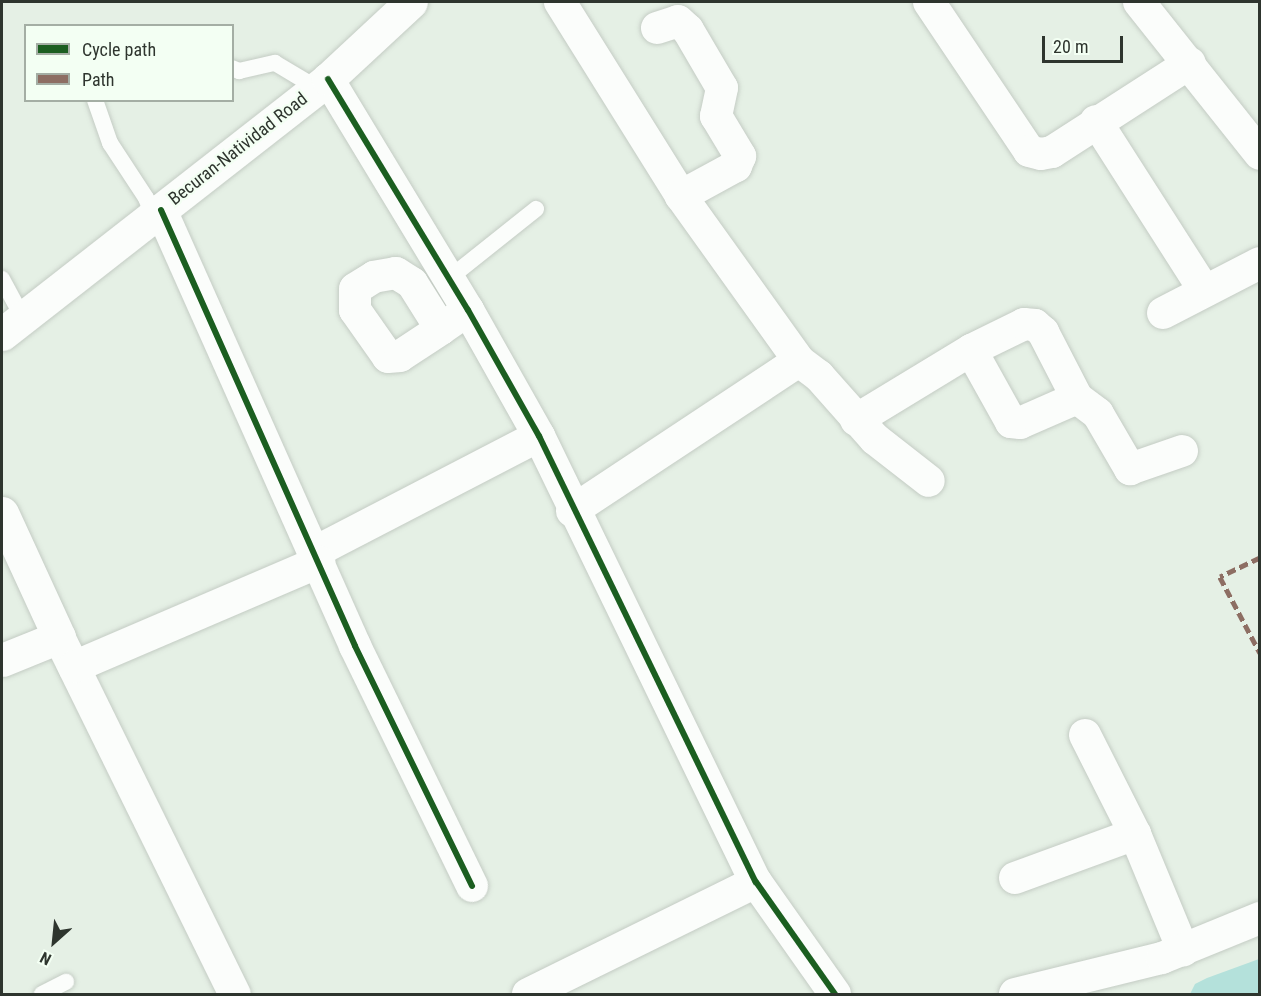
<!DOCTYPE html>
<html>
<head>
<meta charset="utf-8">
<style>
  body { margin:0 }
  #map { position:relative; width:1261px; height:996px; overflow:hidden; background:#e5f0e5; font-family:"Roboto Condensed",sans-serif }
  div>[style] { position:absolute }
  .water>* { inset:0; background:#b4e1db }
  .roads { filter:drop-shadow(0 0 2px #c4ccc4) drop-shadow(0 0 2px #c4ccc4) }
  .service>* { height:16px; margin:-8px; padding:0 8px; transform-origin:8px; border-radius:8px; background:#fbfdfb }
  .minor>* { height:32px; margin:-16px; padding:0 16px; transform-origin:16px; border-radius:16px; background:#fbfdfb }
  .tertiary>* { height:33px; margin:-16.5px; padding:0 16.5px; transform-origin:16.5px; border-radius:16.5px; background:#fbfdfb }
  .quiet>* { height:4.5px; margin-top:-2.25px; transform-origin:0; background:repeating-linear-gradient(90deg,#8d6e63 0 9px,transparent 0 13.5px) }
  .cycleway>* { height:6px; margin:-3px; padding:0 3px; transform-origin:3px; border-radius:3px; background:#1b5e20 }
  span { translate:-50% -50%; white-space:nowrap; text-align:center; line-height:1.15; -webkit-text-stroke:4.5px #f3fff3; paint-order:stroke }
  .street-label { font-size:18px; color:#2e352e }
  .frame { position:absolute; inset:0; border:3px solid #2e352e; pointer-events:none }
  .legend { position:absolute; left:24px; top:24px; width:210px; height:78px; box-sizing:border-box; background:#f3fff3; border:2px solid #a4aea4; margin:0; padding:8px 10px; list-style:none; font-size:18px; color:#2e352e }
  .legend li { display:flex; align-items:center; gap:12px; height:30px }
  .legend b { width:30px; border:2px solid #a4aea4 }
  .north { position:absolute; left:24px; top:912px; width:60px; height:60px; -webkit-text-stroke:4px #f3fff3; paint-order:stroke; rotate:207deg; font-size:16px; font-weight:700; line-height:24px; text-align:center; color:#2e352e }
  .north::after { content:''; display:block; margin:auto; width:21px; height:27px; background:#2e352e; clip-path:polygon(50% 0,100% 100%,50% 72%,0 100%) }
  .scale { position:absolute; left:1042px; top:36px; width:81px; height:27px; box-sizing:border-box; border:3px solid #2e352e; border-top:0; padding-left:8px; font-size:18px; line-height:21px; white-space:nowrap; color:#2e352e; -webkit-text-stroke:4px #f3fff3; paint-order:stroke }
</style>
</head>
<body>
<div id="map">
  <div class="water">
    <i style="clip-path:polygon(1259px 959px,1259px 994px,1190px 994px,1195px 984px,1207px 978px)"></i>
  </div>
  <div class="roads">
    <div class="service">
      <i style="left:232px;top:68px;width:8px;rotate:23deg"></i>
      <i style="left:239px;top:71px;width:37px;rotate:-13deg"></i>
      <i style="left:275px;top:63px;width:49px;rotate:30.8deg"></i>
      <i style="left:95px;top:100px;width:46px;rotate:70.8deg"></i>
      <i style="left:110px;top:143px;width:66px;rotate:56.8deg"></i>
      <i style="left:146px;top:198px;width:19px;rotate:69deg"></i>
      <i style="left:2px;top:279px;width:44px;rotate:61.7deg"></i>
      <i style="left:447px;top:280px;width:114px;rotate:-38.6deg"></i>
      <i style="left:42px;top:994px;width:27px;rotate:-27deg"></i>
    </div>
    <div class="minor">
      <i style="left:560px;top:2px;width:229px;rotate:58deg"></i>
      <i style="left:681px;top:196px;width:203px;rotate:54.4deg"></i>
      <i style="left:799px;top:361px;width:25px;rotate:37deg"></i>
      <i style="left:819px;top:376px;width:84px;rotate:48.4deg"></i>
      <i style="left:875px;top:439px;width:68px;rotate:37.9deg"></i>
      <i style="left:929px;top:2px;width:179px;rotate:56.1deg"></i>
      <i style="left:1029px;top:151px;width:12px;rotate:14deg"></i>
      <i style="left:1041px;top:154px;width:11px;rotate:-10deg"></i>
      <i style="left:1052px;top:152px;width:164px;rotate:-32.8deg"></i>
      <i style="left:1139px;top:2px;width:194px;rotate:51.5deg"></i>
      <i style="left:657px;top:28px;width:22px;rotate:-18deg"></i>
      <i style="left:678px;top:21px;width:13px;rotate:42deg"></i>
      <i style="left:688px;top:30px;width:67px;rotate:59.6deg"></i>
      <i style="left:722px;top:88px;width:29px;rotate:102deg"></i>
      <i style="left:716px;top:116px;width:47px;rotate:59deg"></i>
      <i style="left:740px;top:156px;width:11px;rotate:112deg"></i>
      <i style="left:736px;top:166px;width:63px;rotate:151.4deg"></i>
      <i style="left:328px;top:79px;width:270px;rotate:58.8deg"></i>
      <i style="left:468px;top:310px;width:145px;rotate:60.6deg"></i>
      <i style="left:539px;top:436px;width:496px;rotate:64.1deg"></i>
      <i style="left:756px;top:882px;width:137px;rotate:54.8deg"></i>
      <i style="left:1096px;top:121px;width:201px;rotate:57.4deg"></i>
      <i style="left:161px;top:210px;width:477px;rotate:66deg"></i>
      <i style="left:355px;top:646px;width:267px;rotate:64deg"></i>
      <i style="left:1163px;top:313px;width:109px;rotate:-27.3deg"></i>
      <i style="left:441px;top:329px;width:54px;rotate:-122.2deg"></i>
      <i style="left:412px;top:283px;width:19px;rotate:-148deg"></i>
      <i style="left:396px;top:273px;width:22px;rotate:170deg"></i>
      <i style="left:374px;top:277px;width:22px;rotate:148deg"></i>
      <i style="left:355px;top:289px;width:21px;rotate:90deg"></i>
      <i style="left:355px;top:310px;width:57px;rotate:54.9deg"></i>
      <i style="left:388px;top:357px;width:12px;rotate:-5deg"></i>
      <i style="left:400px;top:356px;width:49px;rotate:-33.4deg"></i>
      <i style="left:441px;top:329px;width:33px;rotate:-35deg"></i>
      <i style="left:1077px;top:398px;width:26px;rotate:37deg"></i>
      <i style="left:1098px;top:414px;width:64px;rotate:59.8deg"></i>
      <i style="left:1130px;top:469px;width:55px;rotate:-19.1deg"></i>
      <i style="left:856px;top:420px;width:135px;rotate:-31.3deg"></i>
      <i style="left:971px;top:350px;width:59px;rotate:-26.1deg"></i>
      <i style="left:1024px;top:324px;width:11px;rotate:5deg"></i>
      <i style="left:1035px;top:325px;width:11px;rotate:41deg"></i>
      <i style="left:1043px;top:332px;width:74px;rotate:62.7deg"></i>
      <i style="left:1077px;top:398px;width:62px;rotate:156.3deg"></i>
      <i style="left:1020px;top:423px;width:9px;rotate:-174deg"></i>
      <i style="left:1011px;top:422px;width:82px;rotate:-119.1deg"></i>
      <i style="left:572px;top:511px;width:272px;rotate:-33.5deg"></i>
      <i style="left:315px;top:552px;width:252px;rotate:-27.4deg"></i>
      <i style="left:59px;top:637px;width:398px;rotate:63.8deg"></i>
      <i style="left:74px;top:667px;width:267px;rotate:-23.2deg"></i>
      <i style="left:1085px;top:735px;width:111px;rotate:63.2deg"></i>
      <i style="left:1135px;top:834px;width:126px;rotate:67.5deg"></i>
      <i style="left:1015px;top:878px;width:128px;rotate:-20.1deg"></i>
      <i style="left:528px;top:994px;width:254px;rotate:-26.2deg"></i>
      <i style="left:1015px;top:994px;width:151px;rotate:-13.8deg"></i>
      <i style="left:1162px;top:958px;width:106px;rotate:-22.2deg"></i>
    </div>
    <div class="tertiary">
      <i style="left:2px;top:334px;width:414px;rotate:-38deg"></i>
      <i style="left:328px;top:79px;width:113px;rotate:-42.9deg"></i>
      <i style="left:2px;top:513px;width:136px;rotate:65.3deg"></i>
      <i style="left:59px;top:637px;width:61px;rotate:158deg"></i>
    </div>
  </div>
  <div class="quiet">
    <i style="left:1260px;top:558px;width:44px;rotate:154.6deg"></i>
    <i style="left:1220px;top:577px;width:86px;rotate:62.2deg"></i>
  </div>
  <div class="cycleway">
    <i style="left:328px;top:79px;width:270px;rotate:58.8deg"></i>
    <i style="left:468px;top:310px;width:145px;rotate:60.6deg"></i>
    <i style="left:539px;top:436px;width:496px;rotate:64.1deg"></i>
    <i style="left:756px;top:882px;width:137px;rotate:54.8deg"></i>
    <i style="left:161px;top:210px;width:477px;rotate:66deg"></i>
    <i style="left:355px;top:646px;width:267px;rotate:64deg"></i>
  </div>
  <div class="street-label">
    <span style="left:238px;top:149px;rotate:-38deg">Becuran-Natividad Road</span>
  </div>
  <div class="frame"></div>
  <ul class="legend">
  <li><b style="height:8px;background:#1b5e20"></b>Cycle path</li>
  <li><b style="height:8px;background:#8d6e63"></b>Path</li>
  </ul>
  <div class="north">N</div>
  <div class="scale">20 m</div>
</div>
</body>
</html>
